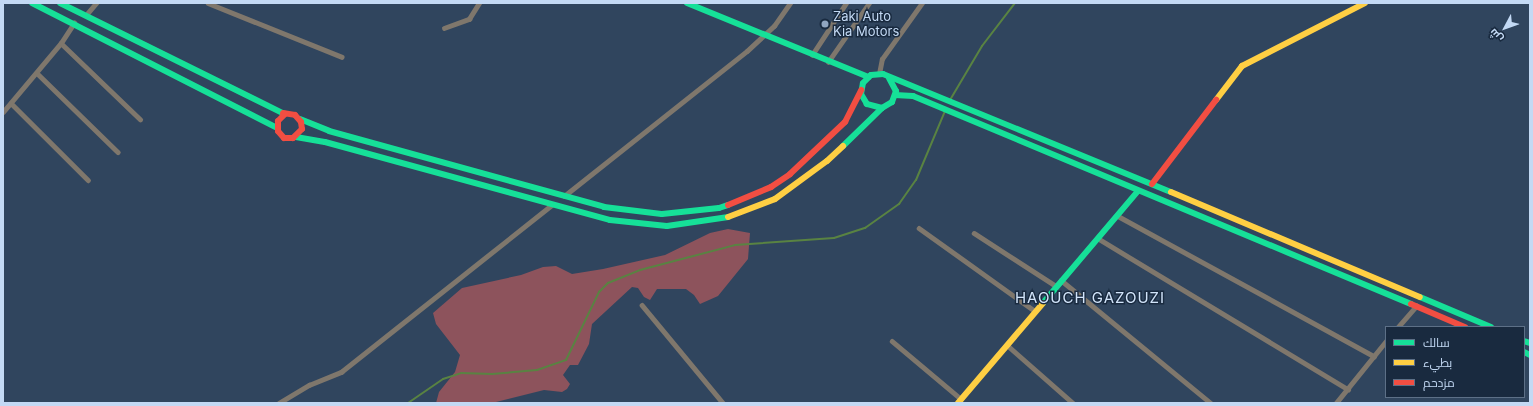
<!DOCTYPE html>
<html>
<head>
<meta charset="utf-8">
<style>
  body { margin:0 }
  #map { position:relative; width:1533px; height:406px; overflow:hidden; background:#30455e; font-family:Inter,Cairo,sans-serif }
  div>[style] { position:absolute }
  .green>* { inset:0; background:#8d535c }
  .stream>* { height:2px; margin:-1px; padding:0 1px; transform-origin:1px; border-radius:1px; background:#598342 }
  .street>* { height:4.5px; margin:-2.25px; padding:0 2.25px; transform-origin:2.25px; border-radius:2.25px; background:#7f776c }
  .fast>* { height:6px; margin:-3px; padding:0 3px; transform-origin:3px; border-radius:3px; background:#16e098 }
  .slow>* { height:6px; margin:-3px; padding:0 3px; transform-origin:3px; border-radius:3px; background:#ffcf43 }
  .jam>* { height:6px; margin:-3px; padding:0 3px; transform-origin:3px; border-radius:3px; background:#f24e42 }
  .dots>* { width:11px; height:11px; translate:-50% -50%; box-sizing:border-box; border:2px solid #192a3f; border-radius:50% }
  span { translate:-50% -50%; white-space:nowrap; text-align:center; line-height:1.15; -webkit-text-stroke:3px #192a3f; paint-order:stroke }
  .poi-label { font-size:13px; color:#c3d9f4 }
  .left { translate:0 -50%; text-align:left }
  .quarter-label { font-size:15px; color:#d2e4fa; letter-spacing:1px }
  .frame { position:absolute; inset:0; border:4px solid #c3d9f4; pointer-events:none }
  .legend { position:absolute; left:1385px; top:326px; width:140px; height:72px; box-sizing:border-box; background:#192a3f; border:1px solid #5d7087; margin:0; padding:5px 7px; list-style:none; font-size:12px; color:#c3d9f4 }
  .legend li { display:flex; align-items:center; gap:8px; height:20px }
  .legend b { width:20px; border:1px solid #5d7087 }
  .north { position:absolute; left:1485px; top:8px; width:40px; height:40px; -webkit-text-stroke:3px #192a3f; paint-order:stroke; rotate:229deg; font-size:11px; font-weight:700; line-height:16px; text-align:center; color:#c3d9f4 }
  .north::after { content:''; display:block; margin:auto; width:14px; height:18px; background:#c3d9f4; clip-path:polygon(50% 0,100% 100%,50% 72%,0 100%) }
</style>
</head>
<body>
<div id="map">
  <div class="green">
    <i style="clip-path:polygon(728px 229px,750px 233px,748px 259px,718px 296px,700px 304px,694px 295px,686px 289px,657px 289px,650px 300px,644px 297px,638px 288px,632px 287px,592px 324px,589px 344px,578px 365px,570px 365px,563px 375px,570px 384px,567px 389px,562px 392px,544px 390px,492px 403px,436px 403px,439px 392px,455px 372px,460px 355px,436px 324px,433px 313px,462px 288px,521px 275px,543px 267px,556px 266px,572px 274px,603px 269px,665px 255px,710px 233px)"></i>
  </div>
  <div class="stream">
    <i style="left:950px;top:100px;width:63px;rotate:-59.3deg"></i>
    <i style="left:982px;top:46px;width:54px;rotate:-52.5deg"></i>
    <i style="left:408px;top:403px;width:42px;rotate:-34.4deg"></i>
    <i style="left:443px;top:379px;width:19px;rotate:-18deg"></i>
    <i style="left:461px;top:373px;width:31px;rotate:2deg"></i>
    <i style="left:492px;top:374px;width:45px;rotate:-5.1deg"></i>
    <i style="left:537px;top:370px;width:31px;rotate:-19deg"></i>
    <i style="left:566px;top:360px;width:76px;rotate:-64.1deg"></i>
    <i style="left:599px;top:292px;width:13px;rotate:-45deg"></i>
    <i style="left:608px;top:283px;width:35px;rotate:-22deg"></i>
    <i style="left:640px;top:270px;width:98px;rotate:-14.7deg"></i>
    <i style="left:735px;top:245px;width:99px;rotate:-4deg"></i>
    <i style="left:834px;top:238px;width:33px;rotate:-18deg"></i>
    <i style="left:865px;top:228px;width:42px;rotate:-35.2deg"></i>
    <i style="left:899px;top:204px;width:29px;rotate:-55deg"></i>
    <i style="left:916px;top:180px;width:75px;rotate:-67.2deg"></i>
  </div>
  <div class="street">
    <i style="left:208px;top:3px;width:144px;rotate:21.9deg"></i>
    <i style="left:86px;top:15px;width:16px;rotate:-50deg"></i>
    <i style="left:444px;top:28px;width:27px;rotate:-20deg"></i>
    <i style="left:469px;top:19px;width:19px;rotate:-58deg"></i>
    <i style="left:61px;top:43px;width:110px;rotate:43.9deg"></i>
    <i style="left:812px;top:55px;width:62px;rotate:-56.8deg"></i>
    <i style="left:828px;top:62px;width:72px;rotate:-55.2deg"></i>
    <i style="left:37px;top:73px;width:113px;rotate:44.3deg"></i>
    <i style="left:879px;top:74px;width:15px;rotate:-79deg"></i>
    <i style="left:882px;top:59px;width:69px;rotate:-54.5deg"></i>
    <i style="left:11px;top:103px;width:109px;rotate:45deg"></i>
    <i style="left:3px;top:112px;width:90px;rotate:-50deg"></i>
    <i style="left:61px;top:43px;width:24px;rotate:-57deg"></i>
    <i style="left:564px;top:196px;width:233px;rotate:-38.4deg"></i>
    <i style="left:747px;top:51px;width:37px;rotate:-43deg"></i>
    <i style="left:774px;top:26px;width:28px;rotate:-55deg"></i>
    <i style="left:1118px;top:216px;width:292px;rotate:28.7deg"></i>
    <i style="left:919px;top:228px;width:143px;rotate:35.6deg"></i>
    <i style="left:974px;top:233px;width:98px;rotate:32.9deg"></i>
    <i style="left:1099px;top:239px;width:291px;rotate:31.1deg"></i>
    <i style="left:1061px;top:280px;width:194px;rotate:39.4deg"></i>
    <i style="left:642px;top:305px;width:127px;rotate:50.4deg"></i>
    <i style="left:1398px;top:327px;width:28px;rotate:-49deg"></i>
    <i style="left:892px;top:341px;width:90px;rotate:40deg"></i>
    <i style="left:1007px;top:345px;width:88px;rotate:41.3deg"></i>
    <i style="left:279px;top:403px;width:35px;rotate:-31deg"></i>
    <i style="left:309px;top:385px;width:35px;rotate:-22deg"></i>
    <i style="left:341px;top:372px;width:269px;rotate:-38.4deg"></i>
    <i style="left:1336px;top:403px;width:80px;rotate:-51.1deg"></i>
  </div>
  <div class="fast">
    <i style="left:32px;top:3px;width:275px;rotate:27deg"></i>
    <i style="left:60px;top:3px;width:249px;rotate:26.3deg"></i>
    <i style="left:687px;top:3px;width:196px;rotate:22.2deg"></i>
    <i style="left:889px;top:78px;width:15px;rotate:62deg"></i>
    <i style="left:896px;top:91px;width:12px;rotate:110deg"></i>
    <i style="left:892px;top:102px;width:12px;rotate:149deg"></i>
    <i style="left:882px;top:108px;width:16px;rotate:-165deg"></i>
    <i style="left:867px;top:104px;width:12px;rotate:-121deg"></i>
    <i style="left:861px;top:94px;width:11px;rotate:-80deg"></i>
    <i style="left:863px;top:83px;width:11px;rotate:-45deg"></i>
    <i style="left:871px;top:75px;width:12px;rotate:-5deg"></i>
    <i style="left:883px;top:74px;width:311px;rotate:22.3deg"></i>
    <i style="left:895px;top:95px;width:18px;rotate:3deg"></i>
    <i style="left:913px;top:96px;width:540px;rotate:22.67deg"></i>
    <i style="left:300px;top:119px;width:31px;rotate:22deg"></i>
    <i style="left:329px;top:131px;width:285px;rotate:15.4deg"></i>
    <i style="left:604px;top:207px;width:58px;rotate:6.9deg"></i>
    <i style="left:662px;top:214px;width:57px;rotate:-6deg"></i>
    <i style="left:719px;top:208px;width:9px;rotate:-18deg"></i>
    <i style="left:296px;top:137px;width:29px;rotate:10deg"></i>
    <i style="left:325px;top:142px;width:295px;rotate:15.3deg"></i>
    <i style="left:610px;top:220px;width:57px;rotate:6deg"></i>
    <i style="left:667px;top:226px;width:62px;rotate:-8.4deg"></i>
    <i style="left:843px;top:146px;width:54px;rotate:-44.3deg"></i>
    <i style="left:1420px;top:297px;width:77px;rotate:22.9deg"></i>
    <i style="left:1043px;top:303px;width:147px;rotate:-49.7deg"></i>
    <i style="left:1524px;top:341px;width:6px;rotate:18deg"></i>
    <i style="left:1524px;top:352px;width:7px;rotate:27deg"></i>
  </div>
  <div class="slow">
    <i style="left:1216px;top:100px;width:43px;rotate:-52.6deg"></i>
    <i style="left:1242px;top:66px;width:138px;rotate:-27.1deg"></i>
    <i style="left:1171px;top:192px;width:270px;rotate:22.9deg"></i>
    <i style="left:728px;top:217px;width:50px;rotate:-21deg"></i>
    <i style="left:775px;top:199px;width:64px;rotate:-36.2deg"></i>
    <i style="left:827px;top:161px;width:22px;rotate:-43deg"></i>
    <i style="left:958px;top:403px;width:131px;rotate:-49.6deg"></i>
  </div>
  <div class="jam">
    <i style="left:283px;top:113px;width:12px;rotate:9deg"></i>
    <i style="left:295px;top:115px;width:9px;rotate:49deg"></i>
    <i style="left:301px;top:122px;width:7px;rotate:82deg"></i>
    <i style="left:302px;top:129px;width:13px;rotate:135deg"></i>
    <i style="left:293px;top:138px;width:9px;rotate:180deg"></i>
    <i style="left:284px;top:138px;width:9px;rotate:-131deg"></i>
    <i style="left:278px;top:131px;width:10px;rotate:-90deg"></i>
    <i style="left:278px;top:121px;width:10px;rotate:-45deg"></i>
    <i style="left:1152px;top:184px;width:106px;rotate:-52.7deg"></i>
    <i style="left:728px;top:205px;width:47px;rotate:-22.7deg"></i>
    <i style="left:771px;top:187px;width:23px;rotate:-34deg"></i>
    <i style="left:790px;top:174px;width:76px;rotate:-43.4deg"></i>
    <i style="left:845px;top:122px;width:36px;rotate:-63deg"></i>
    <i style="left:1411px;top:304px;width:59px;rotate:23.1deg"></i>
  </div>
  <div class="dots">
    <i style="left:825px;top:24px;background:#90a5c0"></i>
  </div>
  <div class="poi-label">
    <span class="left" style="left:833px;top:24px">Zaki Auto<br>Kia Motors</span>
  </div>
  <div class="quarter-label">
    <span style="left:1090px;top:298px">HAOUCH GAZOUZI</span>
  </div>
  <div class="frame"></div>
  <ul class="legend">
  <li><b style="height:5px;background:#16e098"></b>سالك</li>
  <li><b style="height:5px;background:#ffcf43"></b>بطيء</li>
  <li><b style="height:5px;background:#f24e42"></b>مزدحم</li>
  </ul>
  <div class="north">ش</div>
</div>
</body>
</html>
